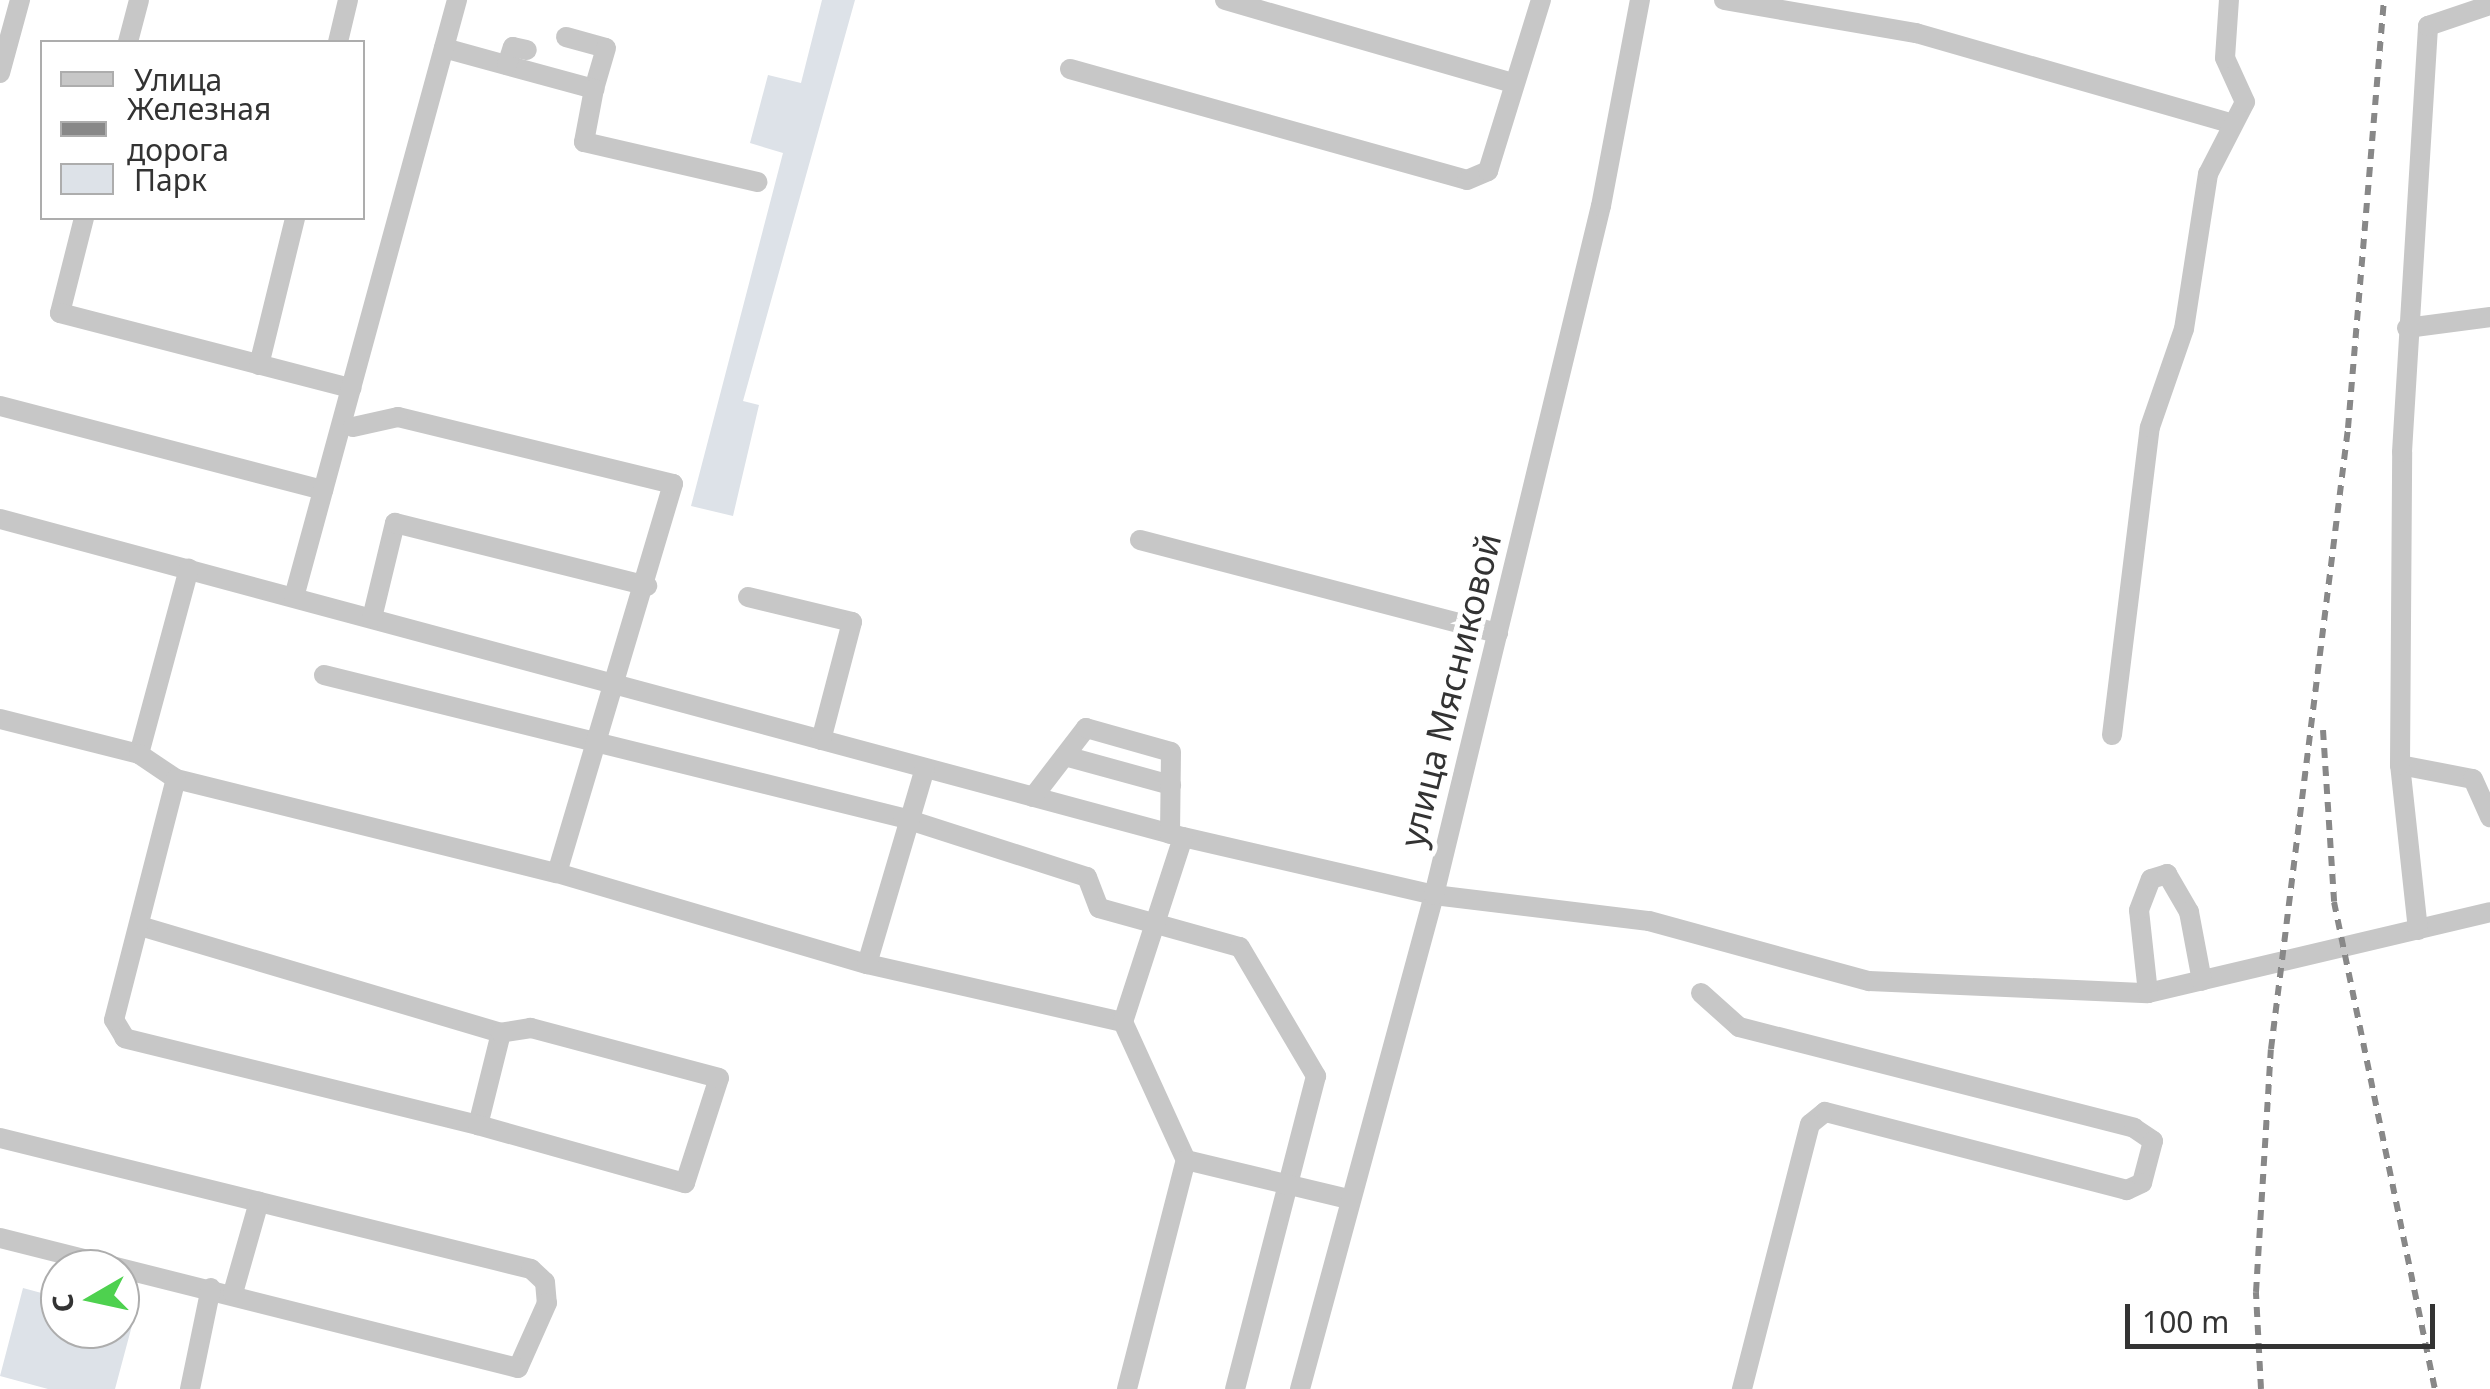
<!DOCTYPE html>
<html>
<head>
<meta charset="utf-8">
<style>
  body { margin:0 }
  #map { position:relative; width:2490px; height:1389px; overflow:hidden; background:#fff; font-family:"Noto Sans",sans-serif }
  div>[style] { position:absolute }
  .green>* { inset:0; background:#dde2e8 }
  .minor>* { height:20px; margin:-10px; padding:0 10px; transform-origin:10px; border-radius:10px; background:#c7c7c7 }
  .rail>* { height:6px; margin-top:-3px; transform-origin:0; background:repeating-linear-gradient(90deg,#888 0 10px,transparent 0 18px) }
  span { translate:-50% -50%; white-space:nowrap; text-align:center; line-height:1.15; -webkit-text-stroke:10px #fff; paint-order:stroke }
  .street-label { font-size:35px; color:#333 }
  .legend { position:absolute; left:40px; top:40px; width:325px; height:180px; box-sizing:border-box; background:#fff; border:2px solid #adadad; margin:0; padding:12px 18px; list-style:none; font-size:30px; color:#333 }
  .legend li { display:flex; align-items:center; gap:20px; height:50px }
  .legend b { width:50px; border:2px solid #adadad }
  .north { position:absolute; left:40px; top:1249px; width:100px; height:100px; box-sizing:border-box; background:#fff; border:2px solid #adadad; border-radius:50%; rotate:261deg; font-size:28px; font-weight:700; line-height:40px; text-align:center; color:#333 }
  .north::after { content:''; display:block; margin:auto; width:35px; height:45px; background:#4ed14f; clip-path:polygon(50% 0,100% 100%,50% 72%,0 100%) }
  .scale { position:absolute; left:2125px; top:1304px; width:310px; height:45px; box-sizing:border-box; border:5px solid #333; border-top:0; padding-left:12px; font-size:30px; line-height:35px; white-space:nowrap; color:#333; -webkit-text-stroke:8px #fff; paint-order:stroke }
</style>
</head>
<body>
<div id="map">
  <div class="green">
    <i style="clip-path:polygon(822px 0,855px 0,743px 401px,759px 405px,733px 516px,691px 506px,783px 153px,750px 143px,768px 75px,801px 83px)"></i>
    <i style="clip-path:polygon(23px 1288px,60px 1298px,60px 1329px,120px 1329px,120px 1314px,134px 1318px,115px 1389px,48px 1389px,0 1376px)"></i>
  </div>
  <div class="minor">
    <i style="left:1225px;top:0;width:299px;rotate:16.1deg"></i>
    <i style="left:1724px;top:0;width:195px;rotate:9.8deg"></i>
    <i style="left:1916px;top:33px;width:327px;rotate:16deg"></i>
    <i style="left:566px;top:37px;width:41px;rotate:15.4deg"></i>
    <i style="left:606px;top:48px;width:43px;rotate:106.3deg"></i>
    <i style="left:128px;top:42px;width:43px;rotate:-75.3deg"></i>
    <i style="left:338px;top:42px;width:43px;rotate:-76.6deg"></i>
    <i style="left:444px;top:48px;width:156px;rotate:15.3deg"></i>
    <i style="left:594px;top:89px;width:54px;rotate:100.7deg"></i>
    <i style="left:584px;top:142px;width:178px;rotate:13deg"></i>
    <i style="left:507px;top:65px;width:19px;rotate:-72deg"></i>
    <i style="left:513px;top:47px;width:14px;rotate:12deg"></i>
    <i style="left:1070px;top:69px;width:412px;rotate:15.6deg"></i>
    <i style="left:1467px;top:180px;width:23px;rotate:-23deg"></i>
    <i style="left:1488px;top:171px;width:179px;rotate:-72.8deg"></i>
    <i style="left:0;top:73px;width:76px;rotate:-74.7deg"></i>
    <i style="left:84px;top:218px;width:98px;rotate:104.2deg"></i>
    <i style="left:60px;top:313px;width:301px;rotate:14.5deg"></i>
    <i style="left:2407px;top:328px;width:84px;rotate:-7.5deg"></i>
    <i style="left:259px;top:365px;width:151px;rotate:-76.2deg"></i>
    <i style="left:0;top:406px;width:334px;rotate:14.6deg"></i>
    <i style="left:0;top:519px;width:1225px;rotate:15.05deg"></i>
    <i style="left:1183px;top:837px;width:258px;rotate:13deg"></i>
    <i style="left:1434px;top:895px;width:217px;rotate:6.9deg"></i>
    <i style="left:1649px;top:921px;width:228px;rotate:15.3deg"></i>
    <i style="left:1869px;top:981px;width:279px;rotate:2.5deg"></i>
    <i style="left:2148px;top:993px;width:351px;rotate:-13.3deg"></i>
    <i style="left:1140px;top:540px;width:370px;rotate:14.6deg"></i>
    <i style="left:294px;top:597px;width:619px;rotate:-74.73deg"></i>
    <i style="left:748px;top:597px;width:107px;rotate:13.5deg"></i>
    <i style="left:852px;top:622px;width:122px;rotate:104.7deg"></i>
    <i style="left:372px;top:618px;width:98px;rotate:-76.4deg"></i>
    <i style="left:395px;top:523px;width:260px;rotate:14deg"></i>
    <i style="left:324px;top:675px;width:596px;rotate:13.87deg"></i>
    <i style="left:903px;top:818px;width:193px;rotate:17.8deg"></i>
    <i style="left:1087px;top:877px;width:33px;rotate:69deg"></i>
    <i style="left:1099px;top:908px;width:146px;rotate:15.5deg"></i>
    <i style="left:1240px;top:947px;width:150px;rotate:59.5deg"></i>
    <i style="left:1316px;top:1076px;width:323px;rotate:104.5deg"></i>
    <i style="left:0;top:719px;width:143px;rotate:14.1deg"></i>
    <i style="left:139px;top:754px;width:192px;rotate:-74.9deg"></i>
    <i style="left:2112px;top:735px;width:310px;rotate:-83deg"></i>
    <i style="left:2150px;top:427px;width:104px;rotate:-70.9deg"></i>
    <i style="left:2184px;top:329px;width:157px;rotate:-81.2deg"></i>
    <i style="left:2208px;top:174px;width:81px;rotate:-62.8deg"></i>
    <i style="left:2245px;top:102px;width:48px;rotate:-114.4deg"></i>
    <i style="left:2225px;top:58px;width:58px;rotate:-86.1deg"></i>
    <i style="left:139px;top:754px;width:45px;rotate:34deg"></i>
    <i style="left:176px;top:779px;width:392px;rotate:13.9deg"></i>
    <i style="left:557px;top:873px;width:406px;rotate:-73.4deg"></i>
    <i style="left:673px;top:484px;width:283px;rotate:-166.3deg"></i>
    <i style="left:398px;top:417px;width:46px;rotate:167.5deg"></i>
    <i style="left:1065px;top:756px;width:110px;rotate:15.3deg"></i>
    <i style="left:2400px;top:765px;width:74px;rotate:10.9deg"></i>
    <i style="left:2473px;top:779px;width:42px;rotate:65.9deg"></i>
    <i style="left:1033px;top:797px;width:87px;rotate:-52.5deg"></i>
    <i style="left:1086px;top:728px;width:88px;rotate:15.8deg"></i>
    <i style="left:1171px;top:752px;width:82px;rotate:90.7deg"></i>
    <i style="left:557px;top:873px;width:323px;rotate:16.4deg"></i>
    <i style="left:867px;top:964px;width:262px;rotate:12.8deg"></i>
    <i style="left:1123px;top:1022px;width:152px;rotate:65.5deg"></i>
    <i style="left:140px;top:926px;width:377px;rotate:16.5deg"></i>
    <i style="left:501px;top:1033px;width:95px;rotate:104deg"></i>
    <i style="left:478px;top:1125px;width:364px;rotate:-166.2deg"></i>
    <i style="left:125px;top:1038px;width:21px;rotate:-121deg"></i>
    <i style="left:114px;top:1020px;width:249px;rotate:-75.6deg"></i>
    <i style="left:2418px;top:930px;width:166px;rotate:-96.2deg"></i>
    <i style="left:2400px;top:765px;width:313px;rotate:-89.6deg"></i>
    <i style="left:2402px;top:452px;width:427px;rotate:-86.5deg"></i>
    <i style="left:2428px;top:26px;width:65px;rotate:-18.7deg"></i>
    <i style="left:867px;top:964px;width:204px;rotate:-73.5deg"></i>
    <i style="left:1701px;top:993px;width:51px;rotate:41.8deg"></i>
    <i style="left:1739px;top:1027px;width:408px;rotate:14.3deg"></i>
    <i style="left:2134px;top:1128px;width:23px;rotate:34deg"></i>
    <i style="left:2153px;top:1141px;width:43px;rotate:104.7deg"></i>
    <i style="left:2142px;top:1183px;width:17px;rotate:155deg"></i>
    <i style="left:2127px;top:1190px;width:312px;rotate:-165.5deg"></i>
    <i style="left:1825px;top:1112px;width:19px;rotate:141deg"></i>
    <i style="left:1810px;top:1124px;width:274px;rotate:104.4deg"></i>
    <i style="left:2148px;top:993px;width:83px;rotate:-96.2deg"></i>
    <i style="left:2139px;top:910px;width:33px;rotate:-69deg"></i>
    <i style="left:2151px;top:879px;width:17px;rotate:-17deg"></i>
    <i style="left:2167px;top:874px;width:44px;rotate:59.9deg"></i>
    <i style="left:2189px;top:912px;width:70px;rotate:79.3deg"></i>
    <i style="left:1123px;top:1022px;width:194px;rotate:-72deg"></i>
    <i style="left:478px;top:1125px;width:215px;rotate:15.7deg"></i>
    <i style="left:685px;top:1183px;width:110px;rotate:-72.1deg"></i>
    <i style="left:719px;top:1078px;width:195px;rotate:-165.1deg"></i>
    <i style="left:531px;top:1028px;width:30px;rotate:171deg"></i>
    <i style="left:0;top:1138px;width:547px;rotate:13.86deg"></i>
    <i style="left:531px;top:1269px;width:19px;rotate:43deg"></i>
    <i style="left:545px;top:1282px;width:21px;rotate:85deg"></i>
    <i style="left:547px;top:1303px;width:71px;rotate:114deg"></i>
    <i style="left:518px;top:1368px;width:534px;rotate:-165.91deg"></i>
    <i style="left:233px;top:1293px;width:95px;rotate:-74.1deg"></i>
    <i style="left:190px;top:1389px;width:103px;rotate:-78.3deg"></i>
    <i style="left:1127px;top:1389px;width:236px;rotate:-75.6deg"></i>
    <i style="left:1186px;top:1160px;width:168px;rotate:13.5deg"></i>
    <i style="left:1300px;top:1389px;width:512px;rotate:-74.82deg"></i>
    <i style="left:1434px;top:895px;width:709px;rotate:-76.38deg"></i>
    <i style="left:1601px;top:206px;width:210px;rotate:-79.3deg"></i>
  </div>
  <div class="rail">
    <i style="left:2323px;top:730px;width:172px;rotate:86.3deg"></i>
    <i style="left:2334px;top:902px;width:497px;rotate:78.3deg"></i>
    <i style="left:2261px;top:1389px;width:97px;rotate:-93deg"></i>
    <i style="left:2256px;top:1292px;width:243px;rotate:-86.5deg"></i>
    <i style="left:2271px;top:1049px;width:626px;rotate:-82.93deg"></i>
    <i style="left:2348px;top:428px;width:430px;rotate:-85.2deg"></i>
  </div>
  <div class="street-label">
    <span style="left:1450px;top:690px;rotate:-76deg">улица Мясниковой</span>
  </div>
  <ul class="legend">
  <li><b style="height:12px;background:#c7c7c7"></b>Улица</li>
  <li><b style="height:12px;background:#888"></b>Железная дорога</li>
  <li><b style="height:28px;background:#dde2e8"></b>Парк</li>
  </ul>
  <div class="north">С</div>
  <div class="scale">100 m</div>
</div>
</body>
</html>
